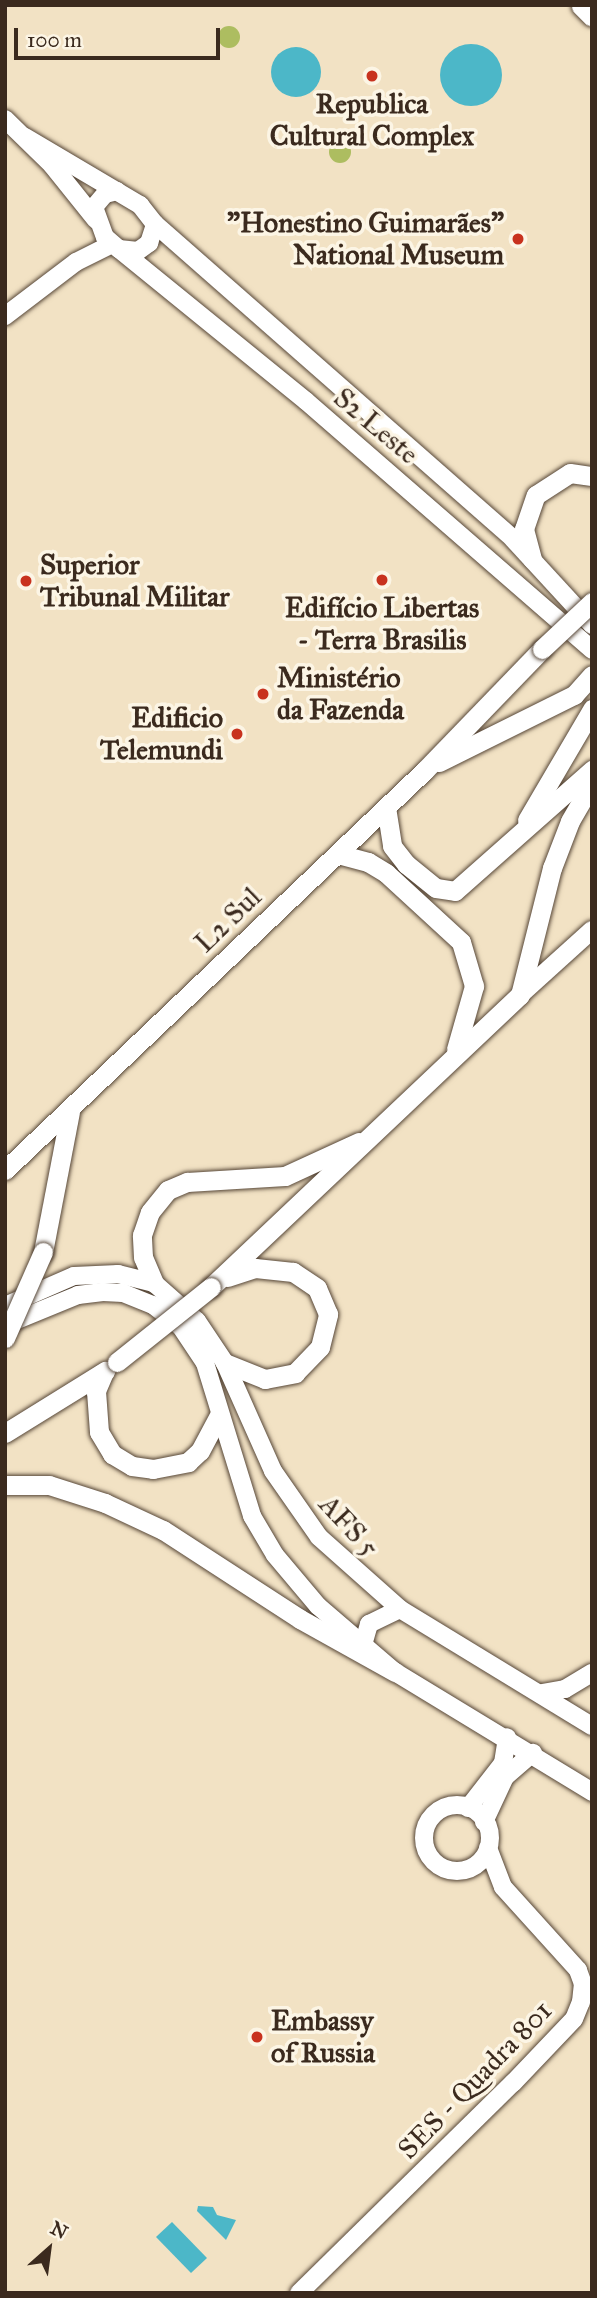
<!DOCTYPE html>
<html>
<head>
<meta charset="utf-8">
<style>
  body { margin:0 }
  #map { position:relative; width:597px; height:2298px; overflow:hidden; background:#f2e2c4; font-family:"IM FELL Great Primer",serif }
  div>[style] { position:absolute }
  .green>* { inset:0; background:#adbd60 }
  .round { border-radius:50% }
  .water>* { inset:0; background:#4cb7c8 }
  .roads { filter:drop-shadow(0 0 2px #564637) drop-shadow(0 0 2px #564637) }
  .secondary>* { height:18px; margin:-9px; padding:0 9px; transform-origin:9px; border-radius:9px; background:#fff }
  .secondary>.ring { margin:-9px; padding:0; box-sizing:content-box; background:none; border:18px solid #fff; border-radius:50% }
  .primary>* { height:19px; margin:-9.5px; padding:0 9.5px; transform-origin:9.5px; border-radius:9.5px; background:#fff }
  .highway>* { height:23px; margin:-11.5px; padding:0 11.5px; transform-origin:11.5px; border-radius:11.5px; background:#fff }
  .bridges { filter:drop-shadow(0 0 2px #564637) drop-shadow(0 0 2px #564637) }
  .primary-bridge>* { height:19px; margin:-9.5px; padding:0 9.5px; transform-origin:9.5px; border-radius:9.5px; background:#fff }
  .dots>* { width:19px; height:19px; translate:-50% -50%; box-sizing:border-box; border:4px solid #fcf5e5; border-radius:50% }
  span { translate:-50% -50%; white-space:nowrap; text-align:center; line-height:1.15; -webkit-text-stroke:7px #fcf5e5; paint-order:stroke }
  .poi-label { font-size:28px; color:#3b2a1e; font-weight:700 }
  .right { translate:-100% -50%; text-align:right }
  .left { translate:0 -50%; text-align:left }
  .street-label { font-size:28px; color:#3b2a1e }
  .frame { position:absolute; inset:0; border:7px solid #3b2a1e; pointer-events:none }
  .north { position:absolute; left:14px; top:2214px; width:70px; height:70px; -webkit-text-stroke:5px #fcf5e5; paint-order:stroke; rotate:28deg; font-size:19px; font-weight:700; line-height:28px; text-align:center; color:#3b2a1e }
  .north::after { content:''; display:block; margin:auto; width:24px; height:32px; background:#3b2a1e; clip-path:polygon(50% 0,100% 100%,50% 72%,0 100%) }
  .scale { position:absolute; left:14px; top:28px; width:206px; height:32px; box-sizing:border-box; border:4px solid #3b2a1e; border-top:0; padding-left:9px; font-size:21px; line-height:24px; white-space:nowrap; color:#3b2a1e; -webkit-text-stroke:5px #fcf5e5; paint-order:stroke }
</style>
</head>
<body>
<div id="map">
  <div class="green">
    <i class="round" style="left:218px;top:26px;width:22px;height:22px"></i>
    <i class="round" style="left:329px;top:141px;width:22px;height:22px"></i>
  </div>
  <div class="water">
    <i class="round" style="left:440px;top:44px;width:62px;height:62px"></i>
    <i class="round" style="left:271px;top:47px;width:50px;height:50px"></i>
    <i style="clip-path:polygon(198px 2206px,213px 2207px,217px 2215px,236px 2220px,226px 2240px,197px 2211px)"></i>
    <i style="clip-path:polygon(172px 2222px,207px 2258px,191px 2273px,156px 2237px)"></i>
  </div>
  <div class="roads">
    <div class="secondary">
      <i style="left:5px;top:119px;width:66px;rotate:44.4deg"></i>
      <i style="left:52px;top:165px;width:70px;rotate:51.3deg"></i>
      <i style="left:25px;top:137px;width:134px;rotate:30.6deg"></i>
      <i style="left:140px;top:205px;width:24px;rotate:52deg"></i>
      <i style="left:155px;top:224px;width:477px;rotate:41.3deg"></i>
      <i style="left:513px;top:539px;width:117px;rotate:47.4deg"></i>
      <i style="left:117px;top:191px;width:12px;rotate:166deg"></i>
      <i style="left:105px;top:194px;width:17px;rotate:130deg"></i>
      <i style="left:94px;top:207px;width:32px;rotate:70deg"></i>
      <i style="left:105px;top:237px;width:18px;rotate:41deg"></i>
      <i style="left:119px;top:249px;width:19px;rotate:6deg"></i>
      <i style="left:138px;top:251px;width:14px;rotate:-36deg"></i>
      <i style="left:149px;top:243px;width:20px;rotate:-72deg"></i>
      <i style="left:119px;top:249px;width:241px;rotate:39.1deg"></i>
      <i style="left:306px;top:401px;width:379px;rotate:41deg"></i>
      <i style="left:5px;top:316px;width:89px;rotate:-37.3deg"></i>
      <i style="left:76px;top:262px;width:40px;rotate:-26.6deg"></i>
      <i style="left:520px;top:995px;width:97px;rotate:-42.1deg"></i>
      <i style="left:5px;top:1306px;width:75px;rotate:-23.5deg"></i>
      <i style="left:74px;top:1276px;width:44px;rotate:-2.6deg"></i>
      <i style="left:118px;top:1274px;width:37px;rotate:14deg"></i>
      <i style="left:154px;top:1283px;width:57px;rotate:41.5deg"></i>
      <i style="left:197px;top:1321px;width:50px;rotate:56.3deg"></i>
      <i style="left:225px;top:1363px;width:118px;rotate:66deg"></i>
      <i style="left:273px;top:1471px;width:80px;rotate:55.1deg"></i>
      <i style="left:319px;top:1537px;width:108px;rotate:41.6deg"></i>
      <i style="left:400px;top:1609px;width:225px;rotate:31.4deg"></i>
      <i style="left:5px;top:1325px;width:79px;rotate:-22.3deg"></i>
      <i style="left:78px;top:1295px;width:25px;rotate:-7deg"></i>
      <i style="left:103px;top:1292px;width:20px;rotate:3deg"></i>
      <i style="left:123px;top:1293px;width:32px;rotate:22deg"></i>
      <i style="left:153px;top:1305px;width:36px;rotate:38deg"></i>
      <i style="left:181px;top:1327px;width:43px;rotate:56.3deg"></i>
      <i style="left:205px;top:1363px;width:160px;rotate:72.9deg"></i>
      <i style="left:252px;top:1516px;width:45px;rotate:59.5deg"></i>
      <i style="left:275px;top:1555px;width:67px;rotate:49.9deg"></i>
      <i style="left:318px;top:1606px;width:101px;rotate:40.6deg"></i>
      <i style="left:395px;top:1672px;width:231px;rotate:31.3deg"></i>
      <i style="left:363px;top:1645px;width:22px;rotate:-74deg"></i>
      <i style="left:369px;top:1624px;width:34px;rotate:-26deg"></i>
      <i style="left:542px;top:1693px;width:23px;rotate:-10deg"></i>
      <i style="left:565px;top:1689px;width:31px;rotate:-31deg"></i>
      <i class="ring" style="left:424px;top:1805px;width:48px;height:48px"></i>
      <i style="left:468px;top:1808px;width:57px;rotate:-52.1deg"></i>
      <i style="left:503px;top:1763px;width:26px;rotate:-81deg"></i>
      <i style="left:484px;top:1822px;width:50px;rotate:-65deg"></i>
      <i style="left:505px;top:1777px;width:37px;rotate:-41deg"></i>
      <i style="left:299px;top:2293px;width:300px;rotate:-44.5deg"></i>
      <i style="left:513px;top:2083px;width:88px;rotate:-46.4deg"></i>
      <i style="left:574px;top:2019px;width:18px;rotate:-68deg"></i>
      <i style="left:581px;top:2002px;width:18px;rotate:-84deg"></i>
      <i style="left:583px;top:1984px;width:15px;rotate:-110deg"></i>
      <i style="left:578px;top:1970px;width:112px;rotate:-132.1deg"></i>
      <i style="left:503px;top:1887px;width:42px;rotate:-111deg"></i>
    </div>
    <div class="primary">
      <i style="left:532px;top:559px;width:31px;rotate:-105deg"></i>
      <i style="left:524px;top:529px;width:36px;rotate:-71deg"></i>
      <i style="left:536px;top:495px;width:40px;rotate:-32.9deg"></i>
      <i style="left:570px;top:473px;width:22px;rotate:8deg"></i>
      <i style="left:439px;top:762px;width:151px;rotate:-26.4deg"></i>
      <i style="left:574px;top:695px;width:27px;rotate:-48deg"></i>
      <i style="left:386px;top:807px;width:39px;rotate:81deg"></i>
      <i style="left:392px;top:846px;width:23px;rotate:52deg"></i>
      <i style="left:406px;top:864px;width:38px;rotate:39deg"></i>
      <i style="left:436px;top:888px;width:19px;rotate:9deg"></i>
      <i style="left:455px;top:891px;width:183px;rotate:-41.5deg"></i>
      <i style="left:527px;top:820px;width:129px;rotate:-59.6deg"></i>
      <i style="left:338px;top:854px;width:31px;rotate:15deg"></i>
      <i style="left:368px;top:862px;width:21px;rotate:31deg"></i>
      <i style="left:386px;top:873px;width:102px;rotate:42.6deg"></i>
      <i style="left:461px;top:942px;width:46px;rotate:73.5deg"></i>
      <i style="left:474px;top:986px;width:66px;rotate:105.9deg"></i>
      <i style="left:5px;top:1170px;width:580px;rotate:-43.6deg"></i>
      <i style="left:425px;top:770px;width:168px;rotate:-46deg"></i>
      <i style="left:43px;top:1252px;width:143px;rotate:-79.1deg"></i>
      <i style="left:154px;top:1283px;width:28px;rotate:-113deg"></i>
      <i style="left:143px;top:1257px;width:22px;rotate:-93deg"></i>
      <i style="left:142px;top:1235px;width:24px;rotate:-71deg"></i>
      <i style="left:150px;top:1212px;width:28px;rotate:-51deg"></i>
      <i style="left:168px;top:1190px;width:21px;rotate:-23deg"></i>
      <i style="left:187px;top:1182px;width:98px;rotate:-3.5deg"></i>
      <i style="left:285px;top:1176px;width:81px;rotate:-24.7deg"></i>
      <i style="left:211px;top:1287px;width:425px;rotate:-43.4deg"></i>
      <i style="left:520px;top:995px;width:131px;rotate:-75.9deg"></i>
      <i style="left:552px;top:868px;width:50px;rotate:-69deg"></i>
      <i style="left:570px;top:821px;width:44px;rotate:-59.9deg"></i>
      <i style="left:225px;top:1363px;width:43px;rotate:21.8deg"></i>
      <i style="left:265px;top:1379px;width:31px;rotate:-11deg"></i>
      <i style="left:295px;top:1373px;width:36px;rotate:-46deg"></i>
      <i style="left:320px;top:1347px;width:34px;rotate:-76deg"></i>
      <i style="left:328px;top:1314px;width:28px;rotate:-113deg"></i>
      <i style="left:317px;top:1288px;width:29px;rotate:-146deg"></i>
      <i style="left:293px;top:1272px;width:38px;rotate:-174deg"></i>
      <i style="left:255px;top:1268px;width:29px;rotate:162deg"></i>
      <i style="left:104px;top:1372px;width:21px;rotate:113deg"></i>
      <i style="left:96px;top:1391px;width:41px;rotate:85.8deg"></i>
      <i style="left:99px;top:1432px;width:26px;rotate:59deg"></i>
      <i style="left:112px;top:1454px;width:23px;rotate:31deg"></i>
      <i style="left:132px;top:1466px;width:21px;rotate:8deg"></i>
      <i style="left:153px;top:1469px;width:36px;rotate:-11deg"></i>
      <i style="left:188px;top:1462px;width:16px;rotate:-43deg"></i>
      <i style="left:200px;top:1451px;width:40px;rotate:-62deg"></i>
      <i style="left:5px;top:1433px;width:118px;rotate:-31.8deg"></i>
      <i style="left:5px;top:1485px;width:44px"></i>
      <i style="left:49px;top:1485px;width:59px;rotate:17.8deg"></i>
      <i style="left:105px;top:1503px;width:64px;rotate:25deg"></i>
      <i style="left:163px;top:1530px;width:163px;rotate:33deg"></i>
      <i style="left:300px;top:1619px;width:109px;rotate:29.2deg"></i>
    </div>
    <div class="highway">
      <i style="left:583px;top:5px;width:13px;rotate:45deg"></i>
    </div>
  </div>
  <div class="bridges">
    <div class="primary-bridge">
      <i style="left:542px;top:649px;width:69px;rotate:-43.2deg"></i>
      <i style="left:5px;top:1338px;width:94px;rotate:-66.2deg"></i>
      <i style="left:117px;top:1362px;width:120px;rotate:-38.6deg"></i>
    </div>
  </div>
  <div class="dots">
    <i style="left:372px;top:76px;background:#c8321e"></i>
    <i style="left:518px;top:239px;background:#c8321e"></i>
    <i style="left:382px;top:580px;background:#c8321e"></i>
    <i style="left:26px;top:581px;background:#c8321e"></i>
    <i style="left:263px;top:694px;background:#c8321e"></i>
    <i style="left:237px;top:734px;background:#c8321e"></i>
    <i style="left:257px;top:2037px;background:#c8321e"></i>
  </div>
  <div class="poi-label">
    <span style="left:372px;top:120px">Republica<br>Cultural Complex</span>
    <span class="right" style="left:504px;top:239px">"Honestino Guimarães"<br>National Museum</span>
    <span class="left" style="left:40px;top:581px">Superior<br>Tribunal Militar</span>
    <span style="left:382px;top:624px">Edifício Libertas<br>- Terra Brasilis</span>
    <span class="left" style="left:277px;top:694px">Ministério<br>da Fazenda</span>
    <span class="right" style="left:223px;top:734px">Edificio<br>Telemundi</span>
    <span class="left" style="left:271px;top:2037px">Embassy<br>of Russia</span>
  </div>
  <div class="street-label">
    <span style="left:376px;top:426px;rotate:40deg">S2 Leste</span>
    <span style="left:228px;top:920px;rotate:-44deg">L2 Sul</span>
    <span style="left:349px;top:1526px;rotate:47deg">AFS 5</span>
    <span style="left:475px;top:2080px;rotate:-46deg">SES - Quadra 801</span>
  </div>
  <div class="frame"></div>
  <div class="north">N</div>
  <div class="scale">100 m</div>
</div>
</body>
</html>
